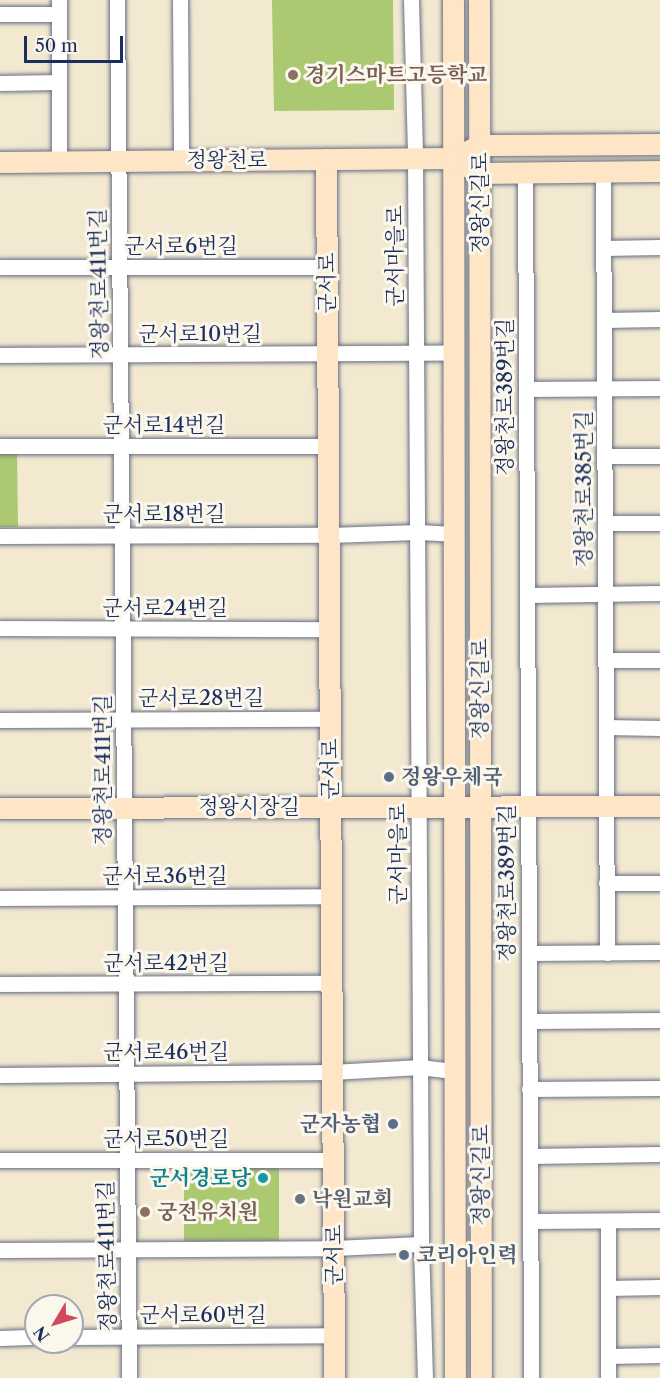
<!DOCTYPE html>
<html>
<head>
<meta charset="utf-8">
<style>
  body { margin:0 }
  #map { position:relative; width:660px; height:1378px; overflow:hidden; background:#f3e9d1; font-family:"Libre Caslon Text","Noto Serif KR",serif }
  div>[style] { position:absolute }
  .green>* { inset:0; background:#abc970 }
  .roads { filter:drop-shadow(0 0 2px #677086) drop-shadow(0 0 2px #677086) }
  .street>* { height:15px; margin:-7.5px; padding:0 7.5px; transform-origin:7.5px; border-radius:7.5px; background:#fff }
  .secondary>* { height:21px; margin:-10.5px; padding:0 10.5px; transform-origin:10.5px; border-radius:10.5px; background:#fde5c5 }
  .dots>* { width:16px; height:16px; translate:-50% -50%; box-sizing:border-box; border:3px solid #fbf7ec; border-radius:50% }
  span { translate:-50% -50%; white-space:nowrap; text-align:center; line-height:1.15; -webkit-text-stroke:6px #fbf7ec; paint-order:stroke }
  .education-label { font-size:21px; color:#785e54; font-weight:700 }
  .left { translate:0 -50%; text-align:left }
  .street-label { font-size:21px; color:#1b2f5e }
  .service-label { font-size:21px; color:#4e5e75; font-weight:700 }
  .right { translate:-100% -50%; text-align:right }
  .culture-label { font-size:21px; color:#0d838f; font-weight:700 }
  .worship-label { font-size:21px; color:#5b616d; font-weight:700 }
  .north { position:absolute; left:24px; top:1294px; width:60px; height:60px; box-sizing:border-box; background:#fbf7ec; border:2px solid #a1a7b3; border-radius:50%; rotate:232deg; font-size:16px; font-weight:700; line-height:24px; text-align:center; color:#1b2f5e }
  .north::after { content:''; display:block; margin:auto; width:21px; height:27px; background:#d1495b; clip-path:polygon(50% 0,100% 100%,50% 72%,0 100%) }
  .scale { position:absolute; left:24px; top:36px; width:99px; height:27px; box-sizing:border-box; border:3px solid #1b2f5e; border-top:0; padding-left:8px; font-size:18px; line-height:21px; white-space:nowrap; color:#1b2f5e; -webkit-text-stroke:4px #fbf7ec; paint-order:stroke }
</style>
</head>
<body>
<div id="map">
  <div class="green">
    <i style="clip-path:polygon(272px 0,393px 0,394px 110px,274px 111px)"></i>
    <i style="clip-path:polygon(0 451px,17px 451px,18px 527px,0 527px)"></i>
    <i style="clip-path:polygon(184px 1164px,279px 1164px,279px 1241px,184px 1241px)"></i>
  </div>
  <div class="roads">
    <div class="street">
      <i style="left:117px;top:0;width:1378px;rotate:89.5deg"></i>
      <i style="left:180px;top:0;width:160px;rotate:89.6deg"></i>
      <i style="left:411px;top:0;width:158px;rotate:88.5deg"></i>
      <i style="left:415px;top:158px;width:1086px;rotate:89.68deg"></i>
      <i style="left:421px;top:1244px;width:134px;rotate:88.3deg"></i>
      <i style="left:0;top:14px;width:59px"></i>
      <i style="left:0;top:83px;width:59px;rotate:-1deg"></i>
      <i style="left:59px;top:161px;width:161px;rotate:-90deg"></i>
      <i style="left:603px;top:171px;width:782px;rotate:89.71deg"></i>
      <i style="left:525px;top:172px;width:1206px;rotate:89.71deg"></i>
      <i style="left:603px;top:248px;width:57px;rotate:-1deg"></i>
      <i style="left:0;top:267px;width:327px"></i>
      <i style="left:604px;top:320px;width:56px;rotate:-1deg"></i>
      <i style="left:0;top:355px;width:454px;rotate:-0.3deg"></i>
      <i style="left:526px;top:389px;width:134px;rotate:-0.4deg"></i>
      <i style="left:0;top:446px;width:328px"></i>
      <i style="left:604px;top:456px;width:56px"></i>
      <i style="left:605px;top:523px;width:55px"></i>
      <i style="left:0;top:536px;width:329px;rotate:-0.2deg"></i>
      <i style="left:329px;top:535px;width:89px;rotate:-1.9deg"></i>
      <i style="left:418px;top:532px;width:36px;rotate:3deg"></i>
      <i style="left:527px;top:595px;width:133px;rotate:-0.9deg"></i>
      <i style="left:0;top:628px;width:329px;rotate:0.2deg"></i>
      <i style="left:605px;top:660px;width:55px"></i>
      <i style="left:0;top:720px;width:330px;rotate:-0.2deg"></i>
      <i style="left:606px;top:727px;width:54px;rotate:1.1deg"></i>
      <i style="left:606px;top:883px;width:54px"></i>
      <i style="left:0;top:898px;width:331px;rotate:-0.3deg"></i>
      <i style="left:529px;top:953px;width:131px;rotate:-0.4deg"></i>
      <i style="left:0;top:984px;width:332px;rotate:-0.2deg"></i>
      <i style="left:529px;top:1021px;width:131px;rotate:-0.4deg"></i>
      <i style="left:0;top:1075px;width:332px;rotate:-0.5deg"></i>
      <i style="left:332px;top:1072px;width:88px;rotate:-3.3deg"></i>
      <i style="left:420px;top:1067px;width:35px;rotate:7deg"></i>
      <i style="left:529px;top:1089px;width:131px;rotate:-0.4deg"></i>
      <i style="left:530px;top:1156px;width:130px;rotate:-0.9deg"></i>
      <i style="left:0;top:1160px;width:333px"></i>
      <i style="left:530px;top:1221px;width:130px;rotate:-0.4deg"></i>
      <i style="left:608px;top:1221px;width:157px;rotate:90deg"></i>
      <i style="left:0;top:1250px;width:334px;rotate:-0.3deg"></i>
      <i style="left:334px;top:1248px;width:87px;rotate:-2.6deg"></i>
      <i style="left:608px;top:1288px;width:52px;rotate:-1.1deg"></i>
      <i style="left:72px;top:1337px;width:262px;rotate:-0.4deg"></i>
      <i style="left:0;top:1338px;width:36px;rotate:-2deg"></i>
      <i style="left:608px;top:1356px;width:52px;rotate:-1.1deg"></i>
    </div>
    <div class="secondary">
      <i style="left:453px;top:0;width:1378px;rotate:89.92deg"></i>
      <i style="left:479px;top:0;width:1378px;rotate:89.92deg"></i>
      <i style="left:326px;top:159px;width:1219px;rotate:89.62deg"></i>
      <i style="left:0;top:162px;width:454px;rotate:-0.5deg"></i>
      <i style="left:454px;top:158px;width:29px;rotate:-27deg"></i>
      <i style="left:480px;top:145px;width:180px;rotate:-0.3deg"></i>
      <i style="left:467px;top:166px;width:15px;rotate:28deg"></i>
      <i style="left:480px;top:173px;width:180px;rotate:-0.6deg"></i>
      <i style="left:0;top:808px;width:660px;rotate:-0.17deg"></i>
    </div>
  </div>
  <div class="dots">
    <i style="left:293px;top:75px;background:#8d6e63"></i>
    <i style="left:389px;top:777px;background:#5c6f8a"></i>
    <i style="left:393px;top:1124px;background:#5c6f8a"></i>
    <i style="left:263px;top:1178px;background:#0f9aa8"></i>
    <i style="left:300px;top:1199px;background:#6b7280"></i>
    <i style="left:145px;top:1212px;background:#8d6e63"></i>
    <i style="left:404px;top:1255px;background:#5c6f8a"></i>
  </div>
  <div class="education-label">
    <span class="left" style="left:305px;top:75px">경기스마트고등학교</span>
    <span class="left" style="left:157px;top:1212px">궁전유치원</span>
  </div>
  <div class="street-label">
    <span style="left:227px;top:160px">정왕천로</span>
    <span style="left:480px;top:203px;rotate:-90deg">정왕신길로</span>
    <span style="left:181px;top:246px">군서로6번길</span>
    <span style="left:395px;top:256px;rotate:-90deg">군서마을로</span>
    <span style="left:327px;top:283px;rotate:-90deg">군서로</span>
    <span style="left:99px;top:284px;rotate:-91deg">정왕천로411번길</span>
    <span style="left:200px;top:334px">군서로10번길</span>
    <span style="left:505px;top:397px;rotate:-90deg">정왕천로389번길</span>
    <span style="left:164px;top:425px">군서로14번길</span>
    <span style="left:584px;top:489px;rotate:-90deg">정왕천로385번길</span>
    <span style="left:164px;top:514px">군서로18번길</span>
    <span style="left:165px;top:608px">군서로24번길</span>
    <span style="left:480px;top:689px;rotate:-90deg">정왕신길로</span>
    <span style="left:201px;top:698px">군서로28번길</span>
    <span style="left:330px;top:769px;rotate:-90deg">군서로</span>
    <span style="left:103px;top:770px;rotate:-90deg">정왕천로411번길</span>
    <span style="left:249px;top:807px">정왕시장길</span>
    <span style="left:398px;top:854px;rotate:-90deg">군서마을로</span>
    <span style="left:165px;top:876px">군서로36번길</span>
    <span style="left:507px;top:883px;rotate:-90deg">정왕천로389번길</span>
    <span style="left:166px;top:963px">군서로42번길</span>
    <span style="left:166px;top:1052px">군서로46번길</span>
    <span style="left:166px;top:1139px">군서로50번길</span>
    <span style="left:481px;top:1175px;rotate:-90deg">정왕신길로</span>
    <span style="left:334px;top:1255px;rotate:-90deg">군서로</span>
    <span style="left:107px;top:1256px;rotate:-91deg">정왕천로411번길</span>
    <span style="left:203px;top:1315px">군서로60번길</span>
  </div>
  <div class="service-label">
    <span class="left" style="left:401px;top:777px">정왕우체국</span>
    <span class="right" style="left:381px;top:1124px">군자농협</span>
    <span class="left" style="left:416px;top:1255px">코리아인력</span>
  </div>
  <div class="culture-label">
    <span class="right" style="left:251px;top:1178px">군서경로당</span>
  </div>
  <div class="worship-label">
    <span class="left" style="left:312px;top:1199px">낙원교회</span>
  </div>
  <div class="north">N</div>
  <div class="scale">50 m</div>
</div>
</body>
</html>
